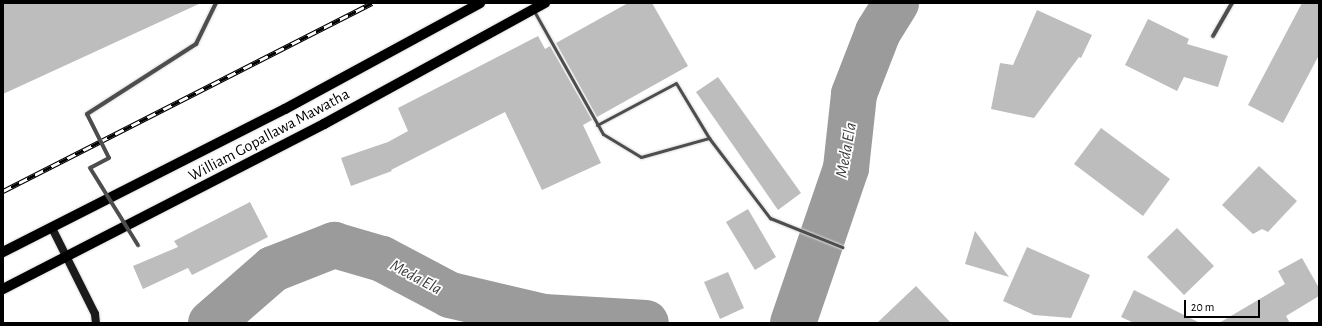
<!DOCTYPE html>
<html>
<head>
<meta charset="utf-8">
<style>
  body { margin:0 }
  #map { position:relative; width:1322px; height:326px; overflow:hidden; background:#fff; font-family:"Alegreya Sans",sans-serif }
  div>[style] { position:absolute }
  .river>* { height:46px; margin:-23px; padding:0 23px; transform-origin:23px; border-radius:23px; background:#9b9b9b }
  .building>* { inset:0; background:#bdbdbd }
  .roads { filter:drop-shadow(0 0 1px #dbdbdb) drop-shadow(0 0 1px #dbdbdb) }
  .lane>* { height:3px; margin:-1.5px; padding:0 1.5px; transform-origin:1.5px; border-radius:1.5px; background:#4d4d4d }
  .street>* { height:4px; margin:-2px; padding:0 2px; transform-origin:2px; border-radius:2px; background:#4d4d4d }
  .secondary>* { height:8px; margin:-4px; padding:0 4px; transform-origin:4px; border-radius:4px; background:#1a1a1a }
  .primary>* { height:10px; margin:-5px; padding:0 5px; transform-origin:5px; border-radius:5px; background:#000 }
  .rail>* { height:4.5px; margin-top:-2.25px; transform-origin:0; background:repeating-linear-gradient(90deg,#fff 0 9px,#000 0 18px); box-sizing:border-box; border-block:1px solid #000 }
  .street-bridge>* { height:4px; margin:-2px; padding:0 2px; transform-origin:2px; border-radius:2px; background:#4d4d4d }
  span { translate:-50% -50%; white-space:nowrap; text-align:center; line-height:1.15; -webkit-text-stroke:3.5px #fff; paint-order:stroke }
  .street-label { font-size:16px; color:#000 }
  .water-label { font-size:17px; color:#3c3c3c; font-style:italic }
  .frame { position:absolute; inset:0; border:4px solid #000; pointer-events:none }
  .scale { position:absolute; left:1184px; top:300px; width:76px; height:18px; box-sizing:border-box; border:2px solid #000; border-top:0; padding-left:5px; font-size:12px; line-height:14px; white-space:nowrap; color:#000; -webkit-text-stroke:3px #fff; paint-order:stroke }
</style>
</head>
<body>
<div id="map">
  <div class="river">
    <i style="left:211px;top:323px;width:82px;rotate:-41.1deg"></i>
    <i style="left:273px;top:269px;width:66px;rotate:-21.5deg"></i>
    <i style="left:334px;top:245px;width:50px;rotate:16.3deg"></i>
    <i style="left:382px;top:259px;width:77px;rotate:27.9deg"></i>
    <i style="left:450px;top:295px;width:97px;rotate:13.2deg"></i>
    <i style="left:544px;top:317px;width:102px;rotate:3.4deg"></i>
    <i style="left:793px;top:323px;width:164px;rotate:-71.1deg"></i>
    <i style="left:846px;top:168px;width:74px;rotate:-83.8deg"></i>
    <i style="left:854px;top:94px;width:66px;rotate:-68.8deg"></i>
    <i style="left:878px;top:32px;width:34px;rotate:-58deg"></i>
  </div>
  <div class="building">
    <i style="clip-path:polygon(3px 3px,201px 3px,3px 94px)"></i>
    <i style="clip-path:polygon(628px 3px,652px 3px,688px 66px,597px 117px,556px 43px)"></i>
    <i style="clip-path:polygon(1302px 3px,1319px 3px,1319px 55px,1283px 123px,1248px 105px)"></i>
    <i style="clip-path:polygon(1037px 10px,1092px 35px,1081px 58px,1079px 57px,1034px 118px,991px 109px,1000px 63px,1013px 65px)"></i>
    <i style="clip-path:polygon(1148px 19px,1189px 39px,1187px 44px,1228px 56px,1218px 87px,1184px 77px,1177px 91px,1125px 65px)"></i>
    <i style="clip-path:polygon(538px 36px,545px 49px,550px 46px,592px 120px,583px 125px,601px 163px,542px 190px,505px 112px,391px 170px,392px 171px,351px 186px,341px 158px,388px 142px,408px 131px,398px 108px)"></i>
    <i style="clip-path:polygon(718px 77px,801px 193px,778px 210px,696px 92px)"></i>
    <i style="clip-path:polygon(1101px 128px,1170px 179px,1143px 216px,1074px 164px)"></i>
    <i style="clip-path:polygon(1259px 166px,1297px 201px,1268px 232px,1262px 229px,1253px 234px,1222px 205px)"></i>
    <i style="clip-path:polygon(250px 202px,268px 237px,192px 275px,188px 268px,143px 289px,133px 266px,178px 247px,174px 241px)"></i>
    <i style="clip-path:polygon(748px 209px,776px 257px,755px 270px,726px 222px)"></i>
    <i style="clip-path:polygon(1177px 228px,1214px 266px,1184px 295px,1147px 257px)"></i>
    <i style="clip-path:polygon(975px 231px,1009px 277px,965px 264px)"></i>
    <i style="clip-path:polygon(1027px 247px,1090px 275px,1071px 318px,1034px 315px,1003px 301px)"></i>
    <i style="clip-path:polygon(1302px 258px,1319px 288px,1319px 296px,1286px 316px,1290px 323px,1219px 323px,1285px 284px,1278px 271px)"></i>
    <i style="clip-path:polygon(728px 272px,744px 308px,720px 319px,704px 282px)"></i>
    <i style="clip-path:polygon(916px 286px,951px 323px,877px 323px)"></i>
    <i style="clip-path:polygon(1134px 290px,1200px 323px,1134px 323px,1121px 317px)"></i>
  </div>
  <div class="roads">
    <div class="lane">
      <i style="left:534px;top:11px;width:141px;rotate:60.7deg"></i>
      <i style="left:603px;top:134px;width:44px;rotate:31.2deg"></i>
      <i style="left:641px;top:157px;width:71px;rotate:-15.6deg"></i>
      <i style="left:709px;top:138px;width:101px;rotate:52.7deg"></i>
      <i style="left:770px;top:218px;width:78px;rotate:21.9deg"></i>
      <i style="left:597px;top:125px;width:89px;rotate:-28deg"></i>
      <i style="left:676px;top:83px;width:64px;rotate:59deg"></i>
    </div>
    <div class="street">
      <i style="left:1213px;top:36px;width:38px;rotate:-60deg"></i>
      <i style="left:87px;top:114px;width:130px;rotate:-32.7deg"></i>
      <i style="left:196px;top:44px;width:46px;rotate:-64deg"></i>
    </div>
    <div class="secondary">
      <i style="left:52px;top:228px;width:96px;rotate:63.4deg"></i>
      <i style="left:95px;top:314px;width:9px;rotate:84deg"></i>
    </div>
    <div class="primary">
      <i style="left:3px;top:252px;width:316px;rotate:-26.9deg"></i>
      <i style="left:285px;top:109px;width:222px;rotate:-28.5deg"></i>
      <i style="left:3px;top:289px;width:361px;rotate:-27.2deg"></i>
      <i style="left:324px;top:124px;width:252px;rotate:-28.7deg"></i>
    </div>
  </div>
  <div class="rail">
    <i style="left:3px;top:191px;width:414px;rotate:-27deg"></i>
  </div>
  <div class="street-bridge">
    <i style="left:87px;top:114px;width:49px;rotate:63.4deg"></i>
    <i style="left:109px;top:158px;width:21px;rotate:152deg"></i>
    <i style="left:90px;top:168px;width:91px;rotate:58.1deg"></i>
  </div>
  <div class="street-label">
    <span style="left:269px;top:135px;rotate:-28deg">William Gopallawa Mawatha</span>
  </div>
  <div class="water-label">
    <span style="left:846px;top:150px;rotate:-80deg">Meda Ela</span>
    <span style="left:416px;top:277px;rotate:28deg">Meda Ela</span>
  </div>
  <div class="frame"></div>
  <div class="scale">20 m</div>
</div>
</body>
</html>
